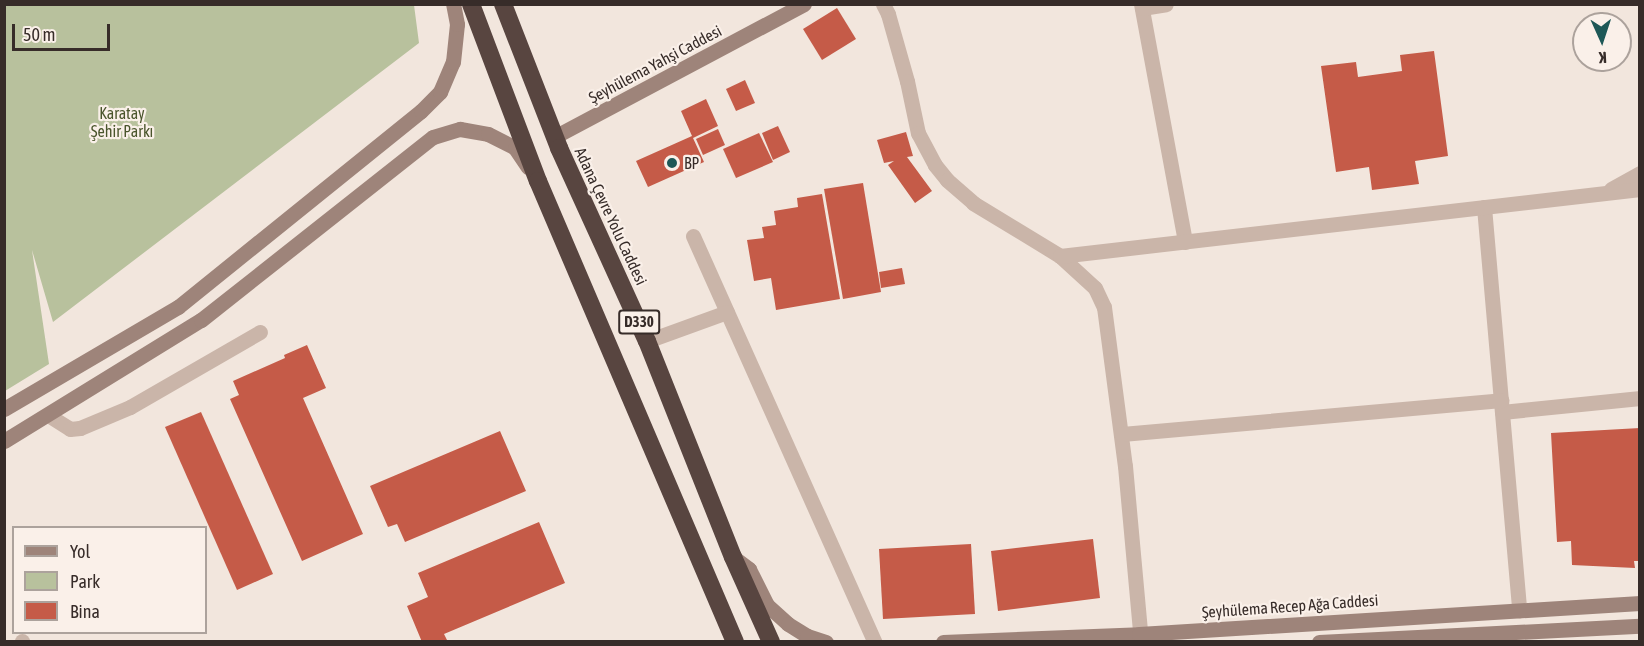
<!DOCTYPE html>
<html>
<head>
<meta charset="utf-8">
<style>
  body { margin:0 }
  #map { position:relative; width:1644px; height:646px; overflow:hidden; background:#f2e6dd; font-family:"Asap Condensed",sans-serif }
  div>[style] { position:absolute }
  .green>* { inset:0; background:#b8c19d }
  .building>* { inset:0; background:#c55b48 }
  .street>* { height:15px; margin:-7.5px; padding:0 7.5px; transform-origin:7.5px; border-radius:7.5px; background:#cab5a9 }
  .secondary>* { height:15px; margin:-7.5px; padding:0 7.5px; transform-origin:7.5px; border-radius:7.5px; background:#9e847a }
  .highway>* { height:18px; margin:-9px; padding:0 9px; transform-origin:9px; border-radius:9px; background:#584540 }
  .dots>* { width:16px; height:16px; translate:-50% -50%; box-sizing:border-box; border:3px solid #faf0e9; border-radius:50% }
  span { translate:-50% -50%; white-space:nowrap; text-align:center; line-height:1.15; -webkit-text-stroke:4.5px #faf0e9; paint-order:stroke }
  .shield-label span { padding:2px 4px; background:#faf0e9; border:2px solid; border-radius:4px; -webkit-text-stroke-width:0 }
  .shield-label { font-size:15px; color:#372c29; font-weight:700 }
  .street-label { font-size:16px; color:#372c29 }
  .park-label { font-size:16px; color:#4a552c }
  .poi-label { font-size:16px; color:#372c29 }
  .left { translate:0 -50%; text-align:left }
  .frame { position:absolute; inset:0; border:6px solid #372c29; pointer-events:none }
  .legend { position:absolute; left:12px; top:526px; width:195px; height:108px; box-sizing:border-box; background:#faf0e9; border:2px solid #aca29c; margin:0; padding:8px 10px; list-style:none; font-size:18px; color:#372c29 }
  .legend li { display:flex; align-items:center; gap:12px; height:30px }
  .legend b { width:30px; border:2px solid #aca29c }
  .north { position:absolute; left:1572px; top:12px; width:60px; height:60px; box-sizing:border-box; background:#faf0e9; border:2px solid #aca29c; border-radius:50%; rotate:177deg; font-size:16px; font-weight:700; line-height:24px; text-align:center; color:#372c29 }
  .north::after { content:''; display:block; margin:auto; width:21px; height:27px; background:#1e5857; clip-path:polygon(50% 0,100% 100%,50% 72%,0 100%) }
  .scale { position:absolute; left:12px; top:24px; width:98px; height:27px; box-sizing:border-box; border:3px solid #372c29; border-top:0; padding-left:8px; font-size:18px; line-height:21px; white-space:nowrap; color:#372c29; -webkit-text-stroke:4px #faf0e9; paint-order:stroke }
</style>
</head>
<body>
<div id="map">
  <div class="green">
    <i style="clip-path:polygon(5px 4px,414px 5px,419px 43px,53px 322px,32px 250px,49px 364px,5px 391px)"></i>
  </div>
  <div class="building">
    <i style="clip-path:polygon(837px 8px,856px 39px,822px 60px,803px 29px)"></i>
    <i style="clip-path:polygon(1434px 51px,1448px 156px,1415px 161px,1419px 184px,1372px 190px,1369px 167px,1336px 172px,1321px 66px,1356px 62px,1358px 77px,1402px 71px,1400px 55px)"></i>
    <i style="clip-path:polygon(745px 80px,755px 103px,736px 111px,726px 89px)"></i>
    <i style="clip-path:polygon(706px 99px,718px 126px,693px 138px,704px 162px,648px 187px,636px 161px,692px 136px,681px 111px)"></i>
    <i style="clip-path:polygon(778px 126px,790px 152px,773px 160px,762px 133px)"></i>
    <i style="clip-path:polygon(718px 129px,725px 145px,703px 155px,696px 139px)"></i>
    <i style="clip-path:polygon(906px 132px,913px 156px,907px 157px,932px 191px,915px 203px,888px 165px,894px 161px,884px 163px,877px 140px)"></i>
    <i style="clip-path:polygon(759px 133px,773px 162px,736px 178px,723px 149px)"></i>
    <i style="clip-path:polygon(863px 183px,881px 292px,843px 299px,824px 189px)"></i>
    <i style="clip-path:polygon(822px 194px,840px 299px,776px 310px,771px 278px,754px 281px,747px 240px,764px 238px,762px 227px,776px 225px,774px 211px,798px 207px,797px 198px)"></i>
    <i style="clip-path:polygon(902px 268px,905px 284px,881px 288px,879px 272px)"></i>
    <i style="clip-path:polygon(307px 345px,326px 388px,303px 398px,363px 534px,302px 561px,230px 399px,239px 395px,233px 381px,285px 358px,284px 355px)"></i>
    <i style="clip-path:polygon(201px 412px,273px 574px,237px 590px,165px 427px)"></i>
    <i style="clip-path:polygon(1640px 428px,1640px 561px,1634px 561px,1635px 568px,1572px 565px,1571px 541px,1557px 542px,1551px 433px)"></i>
    <i style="clip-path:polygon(500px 431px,526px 491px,405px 542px,397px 524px,388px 527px,370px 486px)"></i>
    <i style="clip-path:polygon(539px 522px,565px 583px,444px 634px,447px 640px,444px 642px,422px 642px,407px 606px,428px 597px,418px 573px)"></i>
    <i style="clip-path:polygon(1093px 539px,1100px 598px,998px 611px,991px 551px)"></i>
    <i style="clip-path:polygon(971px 544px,975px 614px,883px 619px,879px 549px)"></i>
  </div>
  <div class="street">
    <i style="left:883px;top:4px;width:11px;rotate:63deg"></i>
    <i style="left:888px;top:14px;width:70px;rotate:74.2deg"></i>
    <i style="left:907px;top:81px;width:53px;rotate:78.1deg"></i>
    <i style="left:918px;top:133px;width:36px;rotate:62deg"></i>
    <i style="left:935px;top:165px;width:19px;rotate:51deg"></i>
    <i style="left:947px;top:180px;width:35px;rotate:41deg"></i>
    <i style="left:973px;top:203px;width:102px;rotate:31.3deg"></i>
    <i style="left:1060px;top:256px;width:47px;rotate:42.4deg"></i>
    <i style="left:1095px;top:288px;width:21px;rotate:65deg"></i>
    <i style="left:1104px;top:307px;width:160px;rotate:82.5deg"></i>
    <i style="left:1125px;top:466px;width:177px;rotate:84.8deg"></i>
    <i style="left:1141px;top:4px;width:242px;rotate:79.5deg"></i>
    <i style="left:1142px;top:8px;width:24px;rotate:-9deg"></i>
    <i style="left:1611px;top:189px;width:33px;rotate:-29deg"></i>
    <i style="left:1484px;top:207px;width:405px;rotate:85deg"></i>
    <i style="left:693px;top:236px;width:445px;rotate:65.9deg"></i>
    <i style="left:1060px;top:256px;width:584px;rotate:-6.59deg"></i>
    <i style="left:647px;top:341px;width:85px;rotate:-19.9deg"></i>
    <i style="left:1502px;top:412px;width:139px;rotate:-5.8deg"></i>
    <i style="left:48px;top:415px;width:26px;rotate:32deg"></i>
    <i style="left:70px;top:429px;width:10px;rotate:-6deg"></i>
    <i style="left:80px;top:428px;width:54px;rotate:-22.8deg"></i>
    <i style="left:130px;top:407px;width:150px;rotate:-30deg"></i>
    <i style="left:1122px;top:434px;width:381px;rotate:-5.1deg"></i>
    <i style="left:22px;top:641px;width:1px;rotate:90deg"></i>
  </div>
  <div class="secondary">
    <i style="left:554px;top:137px;width:283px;rotate:-28deg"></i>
    <i style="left:4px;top:409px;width:202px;rotate:-30.4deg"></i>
    <i style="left:178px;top:307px;width:312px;rotate:-38.9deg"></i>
    <i style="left:421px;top:111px;width:27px;rotate:-45deg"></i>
    <i style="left:440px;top:92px;width:33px;rotate:-67deg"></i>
    <i style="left:453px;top:62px;width:38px;rotate:-84deg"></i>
    <i style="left:457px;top:24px;width:20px;rotate:-101deg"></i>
    <i style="left:4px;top:441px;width:231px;rotate:-31.6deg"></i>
    <i style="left:201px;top:320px;width:295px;rotate:-38.3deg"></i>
    <i style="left:433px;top:137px;width:28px;rotate:-17deg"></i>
    <i style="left:460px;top:129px;width:28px;rotate:10deg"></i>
    <i style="left:488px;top:134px;width:30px;rotate:27deg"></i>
    <i style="left:515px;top:148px;width:23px;rotate:56deg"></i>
    <i style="left:733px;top:557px;width:20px;rotate:37deg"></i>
    <i style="left:749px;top:569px;width:40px;rotate:63.4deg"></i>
    <i style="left:767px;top:605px;width:28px;rotate:42deg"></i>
    <i style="left:788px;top:624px;width:22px;rotate:32deg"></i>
    <i style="left:807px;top:636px;width:20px;rotate:18deg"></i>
    <i style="left:943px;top:642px;width:196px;rotate:-2.3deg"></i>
    <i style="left:1139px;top:634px;width:502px;rotate:-3.54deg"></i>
    <i style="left:1319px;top:642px;width:321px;rotate:-2.9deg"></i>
  </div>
  <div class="highway">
    <i style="left:471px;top:4px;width:189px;rotate:69.3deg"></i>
    <i style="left:538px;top:181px;width:501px;rotate:66.86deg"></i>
    <i style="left:503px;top:4px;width:155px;rotate:68.7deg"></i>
    <i style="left:559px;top:148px;width:212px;rotate:65.5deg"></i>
    <i style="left:647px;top:341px;width:232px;rotate:68.3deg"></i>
    <i style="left:733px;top:557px;width:93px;rotate:65.9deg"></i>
  </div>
  <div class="dots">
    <i style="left:672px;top:163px;background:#1e5857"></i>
  </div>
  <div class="shield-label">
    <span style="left:639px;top:322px">D330</span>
  </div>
  <div class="street-label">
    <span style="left:655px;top:64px;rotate:-28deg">Şeyhülema Yahşi Caddesi</span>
    <span style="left:611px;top:216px;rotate:65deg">Adana Çevre Yolu Caddesi</span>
    <span style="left:1290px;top:606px;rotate:-4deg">Şeyhülema Recep Ağa Caddesi</span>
  </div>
  <div class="park-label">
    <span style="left:122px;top:122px">Karatay<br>Şehir Parkı</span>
  </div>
  <div class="poi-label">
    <span class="left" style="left:684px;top:163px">BP</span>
  </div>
  <div class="frame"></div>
  <ul class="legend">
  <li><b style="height:8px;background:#9e847a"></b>Yol</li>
  <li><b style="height:16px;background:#b8c19d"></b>Park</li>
  <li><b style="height:16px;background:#c55b48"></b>Bina</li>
  </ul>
  <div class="north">K</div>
  <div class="scale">50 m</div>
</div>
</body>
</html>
